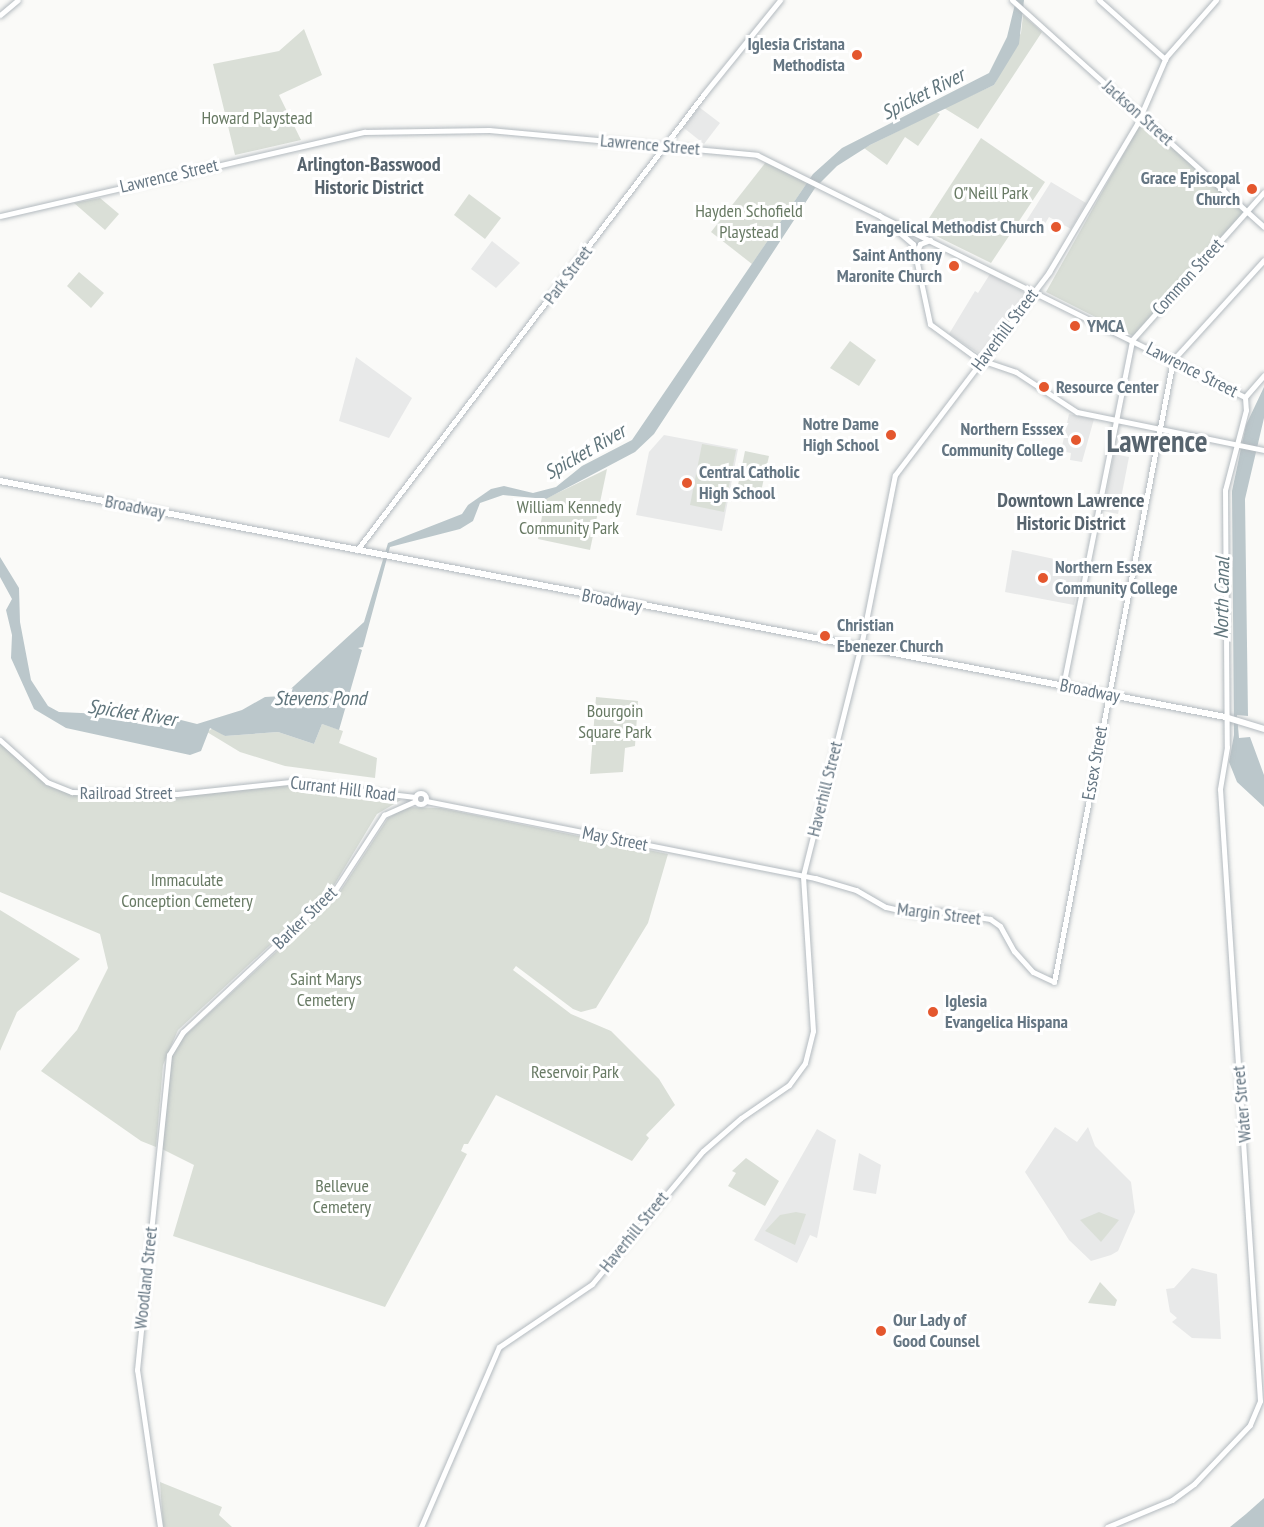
<!DOCTYPE html>
<html>
<head>
<meta charset="utf-8">
<style>
  body { margin:0 }
  #map { position:relative; width:1264px; height:1527px; overflow:hidden; background:#fafaf8; font-family:"PT Sans Narrow",sans-serif }
  div>[style] { position:absolute }
  .built>* { inset:0; background:#e8e9e9 }
  .green>* { inset:0; background:#dadfd7 }
  .water>* { inset:0; background:#bbc7cb }
  .roads { filter:drop-shadow(0 0 2px #b3babf) drop-shadow(0 0 2px #b3babf) }
  .secondary>* { height:5px; margin:-2.5px; padding:0 2.5px; transform-origin:2.5px; border-radius:2.5px; background:#fff }
  .secondary>.ring { margin:-2.5px; padding:0; box-sizing:content-box; background:none; border:5px solid #fff; border-radius:50% }
  .primary>* { height:6px; margin:-3px; padding:0 3px; transform-origin:3px; border-radius:3px; background:#fff }
  .dots>* { width:16px; height:16px; translate:-50% -50%; box-sizing:border-box; border:3px solid #fff; border-radius:50% }
  span { translate:-50% -50%; white-space:nowrap; text-align:center; line-height:1.15; -webkit-text-stroke:6px #fff; paint-order:stroke }
  .poi-label { font-size:18px; color:#657683; font-weight:700 }
  .right { translate:-100% -50%; text-align:right }
  .left { translate:0 -50%; text-align:left }
  .street-label { font-size:18px; color:#657683 }
  .park-label { font-size:18px; color:#687a64 }
  .water-label { font-size:20px; color:#60757c; font-style:italic }
  .neighbourhood-label { font-size:20px; color:#57646e; font-weight:700 }
  .town-label { font-size:30px; color:#57646e; font-weight:700 }
</style>
</head>
<body>
<div id="map">
  <div class="built">
    <i style="clip-path:polygon(699px 107px,720px 123px,704px 144px,684px 128px)"></i>
    <i style="clip-path:polygon(1051px 182px,1086px 203px,1071px 229px,1049px 217px,1040px 232px,1025px 223px)"></i>
    <i style="clip-path:polygon(492px 241px,520px 263px,496px 288px,471px 269px)"></i>
    <i style="clip-path:polygon(990px 274px,1027px 294px,981px 355px,949px 334px,975px 291px,978px 293px)"></i>
    <i style="clip-path:polygon(356px 357px,412px 398px,389px 438px,339px 421px)"></i>
    <i style="clip-path:polygon(1069px 414px,1094px 419px,1082px 462px,1070px 460px,1071px 453px,1061px 451px)"></i>
    <i style="clip-path:polygon(664px 435px,738px 449px,722px 531px,636px 515px,649px 452px)"></i>
    <i style="clip-path:polygon(1114px 454px,1129px 457px,1118px 514px,1103px 511px)"></i>
    <i style="clip-path:polygon(1012px 550px,1082px 565px,1074px 605px,1005px 592px)"></i>
    <i style="clip-path:polygon(1055px 1127px,1077px 1142px,1088px 1127px,1095px 1146px,1131px 1182px,1135px 1212px,1118px 1251px,1111px 1255px,1091px 1261px,1069px 1240px,1025px 1172px)"></i>
    <i style="clip-path:polygon(817px 1129px,836px 1140px,817px 1238px,810px 1235px,797px 1263px,754px 1240px)"></i>
    <i style="clip-path:polygon(859px 1153px,881px 1165px,876px 1194px,853px 1190px)"></i>
    <i style="clip-path:polygon(1192px 1268px,1217px 1274px,1221px 1339px,1192px 1338px,1172px 1322px,1177px 1318px,1170px 1312px,1166px 1289px,1174px 1288px)"></i>
  </div>
  <div class="green">
    <i style="clip-path:polygon(1023px 15px,1042px 32px,978px 129px,944px 108px,994px 85px,1021px 33px)"></i>
    <i style="clip-path:polygon(304px 29px,322px 75px,279px 95px,301px 140px,235px 155px,213px 64px,279px 51px)"></i>
    <i style="clip-path:polygon(936px 112px,940px 114px,918px 146px,905px 137px,887px 165px,864px 148px)"></i>
    <i style="clip-path:polygon(1143px 119px,1244px 212px,1133px 336px,1046px 292px)"></i>
    <i style="clip-path:polygon(981px 138px,1045px 182px,991px 263px,922px 229px)"></i>
    <i style="clip-path:polygon(766px 162px,807px 183px,752px 264px,711px 232px)"></i>
    <i style="clip-path:polygon(469px 194px,501px 218px,485px 239px,454px 215px)"></i>
    <i style="clip-path:polygon(100px 198px,119px 214px,105px 230px,74px 203px)"></i>
    <i style="clip-path:polygon(79px 272px,104px 293px,91px 308px,67px 286px)"></i>
    <i style="clip-path:polygon(850px 341px,876px 360px,859px 386px,830px 368px)"></i>
    <i style="clip-path:polygon(702px 444px,736px 450px,724px 512px,690px 505px)"></i>
    <i style="clip-path:polygon(745px 451px,769px 456px,760px 496px,737px 490px)"></i>
    <i style="clip-path:polygon(607px 469px,590px 550px,538px 539px,545px 499px)"></i>
    <i style="clip-path:polygon(596px 697px,638px 701px,635px 746px,625px 748px,623px 772px,590px 774px)"></i>
    <i style="clip-path:polygon(322px 724px,343px 731px,339px 743px,377px 758px,375px 778px,285px 766px,240px 752px,207px 732px,213px 728px,225px 736px,278px 732px,314px 744px)"></i>
    <i style="clip-path:polygon(0 743px,51px 787px,84px 796px,181px 796px,278px 784px,401px 800px,377px 814px,333px 887px,178px 1030px,163px 1065px,156px 1147px,141px 1141px,41px 1071px,77px 1030px,108px 968px,100px 934px,0 892px)"></i>
    <i style="clip-path:polygon(406px 807px,440px 808px,668px 854px,648px 923px,596px 1008px,581px 1012px,573px 1009px,516px 966px,513px 970px,571px 1014px,611px 1031px,659px 1079px,675px 1105px,646px 1135px,649px 1138px,632px 1161px,496px 1095px,468px 1144px,464px 1144px,461px 1151px,467px 1154px,385px 1307px,173px 1236px,194px 1165px,162px 1149px,171px 1058px,181px 1039px,337px 896px,388px 818px)"></i>
    <i style="clip-path:polygon(0 910px,80px 959px,17px 1012px,0 1051px)"></i>
    <i style="clip-path:polygon(746px 1158px,779px 1181px,765px 1206px,728px 1186px,736px 1173px,732px 1171px)"></i>
    <i style="clip-path:polygon(796px 1212px,806px 1214px,795px 1245px,765px 1231px,780px 1215px)"></i>
    <i style="clip-path:polygon(1099px 1212px,1119px 1220px,1101px 1242px,1080px 1220px)"></i>
    <i style="clip-path:polygon(1100px 1282px,1117px 1300px,1115px 1306px,1088px 1303px)"></i>
    <i style="clip-path:polygon(160px 1482px,222px 1507px,219px 1515px,232px 1527px,163px 1527px)"></i>
  </div>
  <div class="water">
    <i style="clip-path:polygon(1016px 0,1024px 0,1019px 44px,994px 85px,870px 145px,837px 166px,815px 188px,654px 434px,635px 452px,546px 499px,503px 495px,480px 503px,473px 521px,460px 529px,390px 547px,363px 647px,358px 648px,362px 650px,339px 730px,322px 724px,314px 744px,278px 732px,225px 736px,210px 728px,201px 751px,190px 755px,66px 728px,34px 709px,11px 658px,12px 635px,6px 610px,12px 599px,0 577px,0 557px,19px 588px,20px 622px,31px 680px,48px 706px,59px 712px,169px 717px,197px 724px,242px 710px,265px 697px,283px 696px,364px 622px,388px 543px,462px 514px,468px 505px,491px 489px,504px 486px,533px 493px,556px 487px,582px 466px,632px 440px,813px 174px,842px 148px,989px 73px,1007px 37px)"></i>
    <i style="clip-path:polygon(1264px 387px,1264px 418px,1245px 499px,1248px 716px,1237px 715px,1239px 738px,1250px 737px,1264px 775px,1264px 807px,1237px 782px,1229px 762px,1234px 735px,1232px 491px,1246px 425px)"></i>
    <i style="clip-path:polygon(1264px 1498px,1264px 1527px,1230px 1527px,1246px 1514px)"></i>
  </div>
  <div class="roads">
    <div class="secondary">
      <i style="left:1012px;top:0;width:339px;rotate:42deg"></i>
      <i style="left:1099px;top:0;width:89px;rotate:41.8deg"></i>
      <i style="left:0;top:15px;width:23px;rotate:-40deg"></i>
      <i style="left:879px;top:215px;width:45px;rotate:40.5deg"></i>
      <i style="left:913px;top:244px;width:82px;rotate:78deg"></i>
      <i style="left:930px;top:324px;width:59px;rotate:36.1deg"></i>
      <i style="left:978px;top:359px;width:40px;rotate:18.9deg"></i>
      <i style="left:1016px;top:372px;width:73px;rotate:33.3deg"></i>
      <i style="left:1077px;top:412px;width:191px;rotate:11.5deg"></i>
      <i style="left:0;top:216px;width:374px;rotate:-13deg"></i>
      <i style="left:364px;top:132px;width:125px;rotate:-0.9deg"></i>
      <i style="left:489px;top:130px;width:269px;rotate:5.3deg"></i>
      <i style="left:757px;top:155px;width:545px;rotate:26.38deg"></i>
      <i style="left:1245px;top:397px;width:13px;rotate:86deg"></i>
      <i style="left:1246px;top:410px;width:83px;rotate:104.7deg"></i>
      <i style="left:1225px;top:490px;width:257px;rotate:89.6deg"></i>
      <i style="left:1227px;top:747px;width:43px;rotate:99.5deg"></i>
      <i style="left:1220px;top:789px;width:613px;rotate:86.26deg"></i>
      <i style="left:1260px;top:1401px;width:26px;rotate:113deg"></i>
      <i style="left:1250px;top:1425px;width:81px;rotate:133.5deg"></i>
      <i style="left:1194px;top:1484px;width:27px;rotate:144deg"></i>
      <i style="left:1172px;top:1500px;width:70px;rotate:157.4deg"></i>
      <i style="left:916px;top:254px;width:11px;rotate:-68deg"></i>
      <i style="left:920px;top:244px;width:11px;rotate:-22deg"></i>
      <i style="left:1245px;top:397px;width:29px;rotate:-49deg"></i>
      <i style="left:357px;top:550px;width:573px;rotate:-52.73deg"></i>
      <i style="left:704px;top:94px;width:121px;rotate:-51deg"></i>
      <i style="left:1063px;top:686px;width:353px;rotate:-78.7deg"></i>
      <i style="left:1132px;top:340px;width:198px;rotate:-48.3deg"></i>
      <i style="left:0;top:740px;width:63px;rotate:41.8deg"></i>
      <i style="left:47px;top:782px;width:27px;rotate:22deg"></i>
      <i style="left:72px;top:792px;width:105px;rotate:1.1deg"></i>
      <i style="left:177px;top:794px;width:114px;rotate:-6.1deg"></i>
      <i style="left:290px;top:782px;width:126px;rotate:6.8deg"></i>
      <i class="ring" style="left:415.5px;top:793.5px;width:6px;height:6px"></i>
      <i style="left:426px;top:801px;width:397px;rotate:11.2deg"></i>
      <i style="left:815px;top:878px;width:43px;rotate:16.3deg"></i>
      <i style="left:856px;top:890px;width:34px;rotate:30deg"></i>
      <i style="left:886px;top:907px;width:31px;rotate:13deg"></i>
      <i style="left:916px;top:914px;width:22px;rotate:-8deg"></i>
      <i style="left:938px;top:911px;width:53px;rotate:8.7deg"></i>
      <i style="left:990px;top:919px;width:12px;rotate:35deg"></i>
      <i style="left:1000px;top:926px;width:29px;rotate:61deg"></i>
      <i style="left:1014px;top:951px;width:28px;rotate:48deg"></i>
      <i style="left:1033px;top:972px;width:23px;rotate:25deg"></i>
      <i style="left:1054px;top:982px;width:633px;rotate:-79.17deg"></i>
      <i style="left:1173px;top:360px;width:135px;rotate:-47.7deg"></i>
      <i style="left:160px;top:1527px;width:159px;rotate:-98.3deg"></i>
      <i style="left:137px;top:1370px;width:317px;rotate:-84.2deg"></i>
      <i style="left:169px;top:1055px;width:27px;rotate:-59deg"></i>
      <i style="left:183px;top:1032px;width:208px;rotate:-43.1deg"></i>
      <i style="left:335px;top:890px;width:90px;rotate:-56.8deg"></i>
      <i style="left:384px;top:815px;width:34px;rotate:-24deg"></i>
      <i style="left:421px;top:1527px;width:196px;rotate:-66.6deg"></i>
      <i style="left:499px;top:1347px;width:112px;rotate:-34.1deg"></i>
      <i style="left:592px;top:1284px;width:173px;rotate:-50.2deg"></i>
      <i style="left:703px;top:1151px;width:50px;rotate:-41deg"></i>
      <i style="left:741px;top:1118px;width:58px;rotate:-34.5deg"></i>
      <i style="left:789px;top:1085px;width:27px;rotate:-54deg"></i>
      <i style="left:805px;top:1063px;width:33px;rotate:-76deg"></i>
      <i style="left:813px;top:1031px;width:155px;rotate:-93.7deg"></i>
      <i style="left:803px;top:876px;width:242px;rotate:-75.9deg"></i>
      <i style="left:862px;top:641px;width:169px;rotate:-78.8deg"></i>
      <i style="left:895px;top:475px;width:255px;rotate:-52.8deg"></i>
      <i style="left:1049px;top:272px;width:172px;rotate:-59.3deg"></i>
      <i style="left:1137px;top:124px;width:73px;rotate:-66.6deg"></i>
      <i style="left:1166px;top:57px;width:76px;rotate:-48.7deg"></i>
    </div>
    <div class="primary">
      <i style="left:0;top:481px;width:1248px;rotate:10.9deg"></i>
      <i style="left:1225px;top:717px;width:41px;rotate:17.1deg"></i>
    </div>
  </div>
  <div class="dots">
    <i style="left:857px;top:55px;background:#e4572e"></i>
    <i style="left:1252px;top:189px;background:#e4572e"></i>
    <i style="left:1056px;top:227px;background:#e4572e"></i>
    <i style="left:954px;top:266px;background:#e4572e"></i>
    <i style="left:1075px;top:326px;background:#e4572e"></i>
    <i style="left:1044px;top:387px;background:#e4572e"></i>
    <i style="left:891px;top:435px;background:#e4572e"></i>
    <i style="left:1076px;top:440px;background:#e4572e"></i>
    <i style="left:687px;top:483px;background:#e4572e"></i>
    <i style="left:1043px;top:578px;background:#e4572e"></i>
    <i style="left:825px;top:636px;background:#e4572e"></i>
    <i style="left:933px;top:1012px;background:#e4572e"></i>
    <i style="left:881px;top:1331px;background:#e4572e"></i>
  </div>
  <div class="poi-label">
    <span class="right" style="left:845px;top:55px">Iglesia Cristana<br>Methodista</span>
    <span class="right" style="left:1240px;top:189px">Grace Episcopal<br>Church</span>
    <span class="right" style="left:1044px;top:227px">Evangelical Methodist Church</span>
    <span class="right" style="left:942px;top:266px">Saint Anthony<br>Maronite Church</span>
    <span class="left" style="left:1087px;top:326px">YMCA</span>
    <span class="left" style="left:1056px;top:387px">Resource Center</span>
    <span class="right" style="left:879px;top:435px">Notre Dame<br>High School</span>
    <span class="right" style="left:1064px;top:440px">Northern Esssex<br>Community College</span>
    <span class="left" style="left:699px;top:483px">Central Catholic<br>High School</span>
    <span class="left" style="left:1055px;top:578px">Northern Essex<br>Community College</span>
    <span class="left" style="left:837px;top:636px">Christian<br>Ebenezer Church</span>
    <span class="left" style="left:945px;top:1012px">Iglesia<br>Evangelica Hispana</span>
    <span class="left" style="left:893px;top:1331px">Our Lady of<br>Good Counsel</span>
  </div>
  <div class="street-label">
    <span style="left:1138px;top:113px;rotate:42deg">Jackson Street</span>
    <span style="left:650px;top:145px;rotate:5deg">Lawrence Street</span>
    <span style="left:169px;top:176px;rotate:-13deg">Lawrence Street</span>
    <span style="left:568px;top:275px;rotate:-53deg">Park Street</span>
    <span style="left:1188px;top:277px;rotate:-48deg">Common Street</span>
    <span style="left:1005px;top:330px;rotate:-53deg">Haverhill Street</span>
    <span style="left:1192px;top:370px;rotate:27deg">Lawrence Street</span>
    <span style="left:135px;top:507px;rotate:11deg">Broadway</span>
    <span style="left:612px;top:601px;rotate:11deg">Broadway</span>
    <span style="left:1090px;top:691px;rotate:11deg">Broadway</span>
    <span style="left:1095px;top:763px;rotate:-80deg">Essex Street</span>
    <span style="left:343px;top:789px;rotate:7deg">Currant Hill Road</span>
    <span style="left:825px;top:789px;rotate:-76deg">Haverhill Street</span>
    <span style="left:126px;top:793px">Railroad Street</span>
    <span style="left:615px;top:839px;rotate:11deg">May Street</span>
    <span style="left:939px;top:914px;rotate:7deg">Margin Street</span>
    <span style="left:305px;top:918px;rotate:-44deg">Barker Street</span>
    <span style="left:1242px;top:1104px;rotate:-95deg">Water Street</span>
    <span style="left:634px;top:1232px;rotate:-51deg">Haverhill Street</span>
    <span style="left:146px;top:1278px;rotate:-84deg">Woodland Street</span>
  </div>
  <div class="park-label">
    <span style="left:257px;top:118px">Howard Playstead</span>
    <span style="left:991px;top:193px">O"Neill Park</span>
    <span style="left:749px;top:222px">Hayden Schofield<br>Playstead</span>
    <span style="left:569px;top:518px">William Kennedy<br>Community Park</span>
    <span style="left:615px;top:722px">Bourgoin<br>Square Park</span>
    <span style="left:187px;top:891px">Immaculate<br>Conception Cemetery</span>
    <span style="left:326px;top:990px">Saint Marys<br>Cemetery</span>
    <span style="left:575px;top:1072px">Reservoir Park</span>
    <span style="left:342px;top:1197px">Bellevue<br>Cemetery</span>
  </div>
  <div class="water-label">
    <span style="left:923px;top:94px;rotate:-27deg">Spicket River</span>
    <span style="left:585px;top:452px;rotate:-30deg">Spicket River</span>
    <span style="left:1222px;top:598px;rotate:-89deg">North Canal</span>
    <span style="left:320px;top:698px">Stevens Pond</span>
    <span style="left:132px;top:713px;rotate:9deg">Spicket River</span>
  </div>
  <div class="neighbourhood-label">
    <span style="left:369px;top:176px">Arlington-Basswood<br>Historic District</span>
    <span style="left:1071px;top:512px">Downtown Lawrence<br>Historic District</span>
  </div>
  <div class="town-label">
    <span style="left:1157px;top:441px">Lawrence</span>
  </div>
</div>
</body>
</html>
